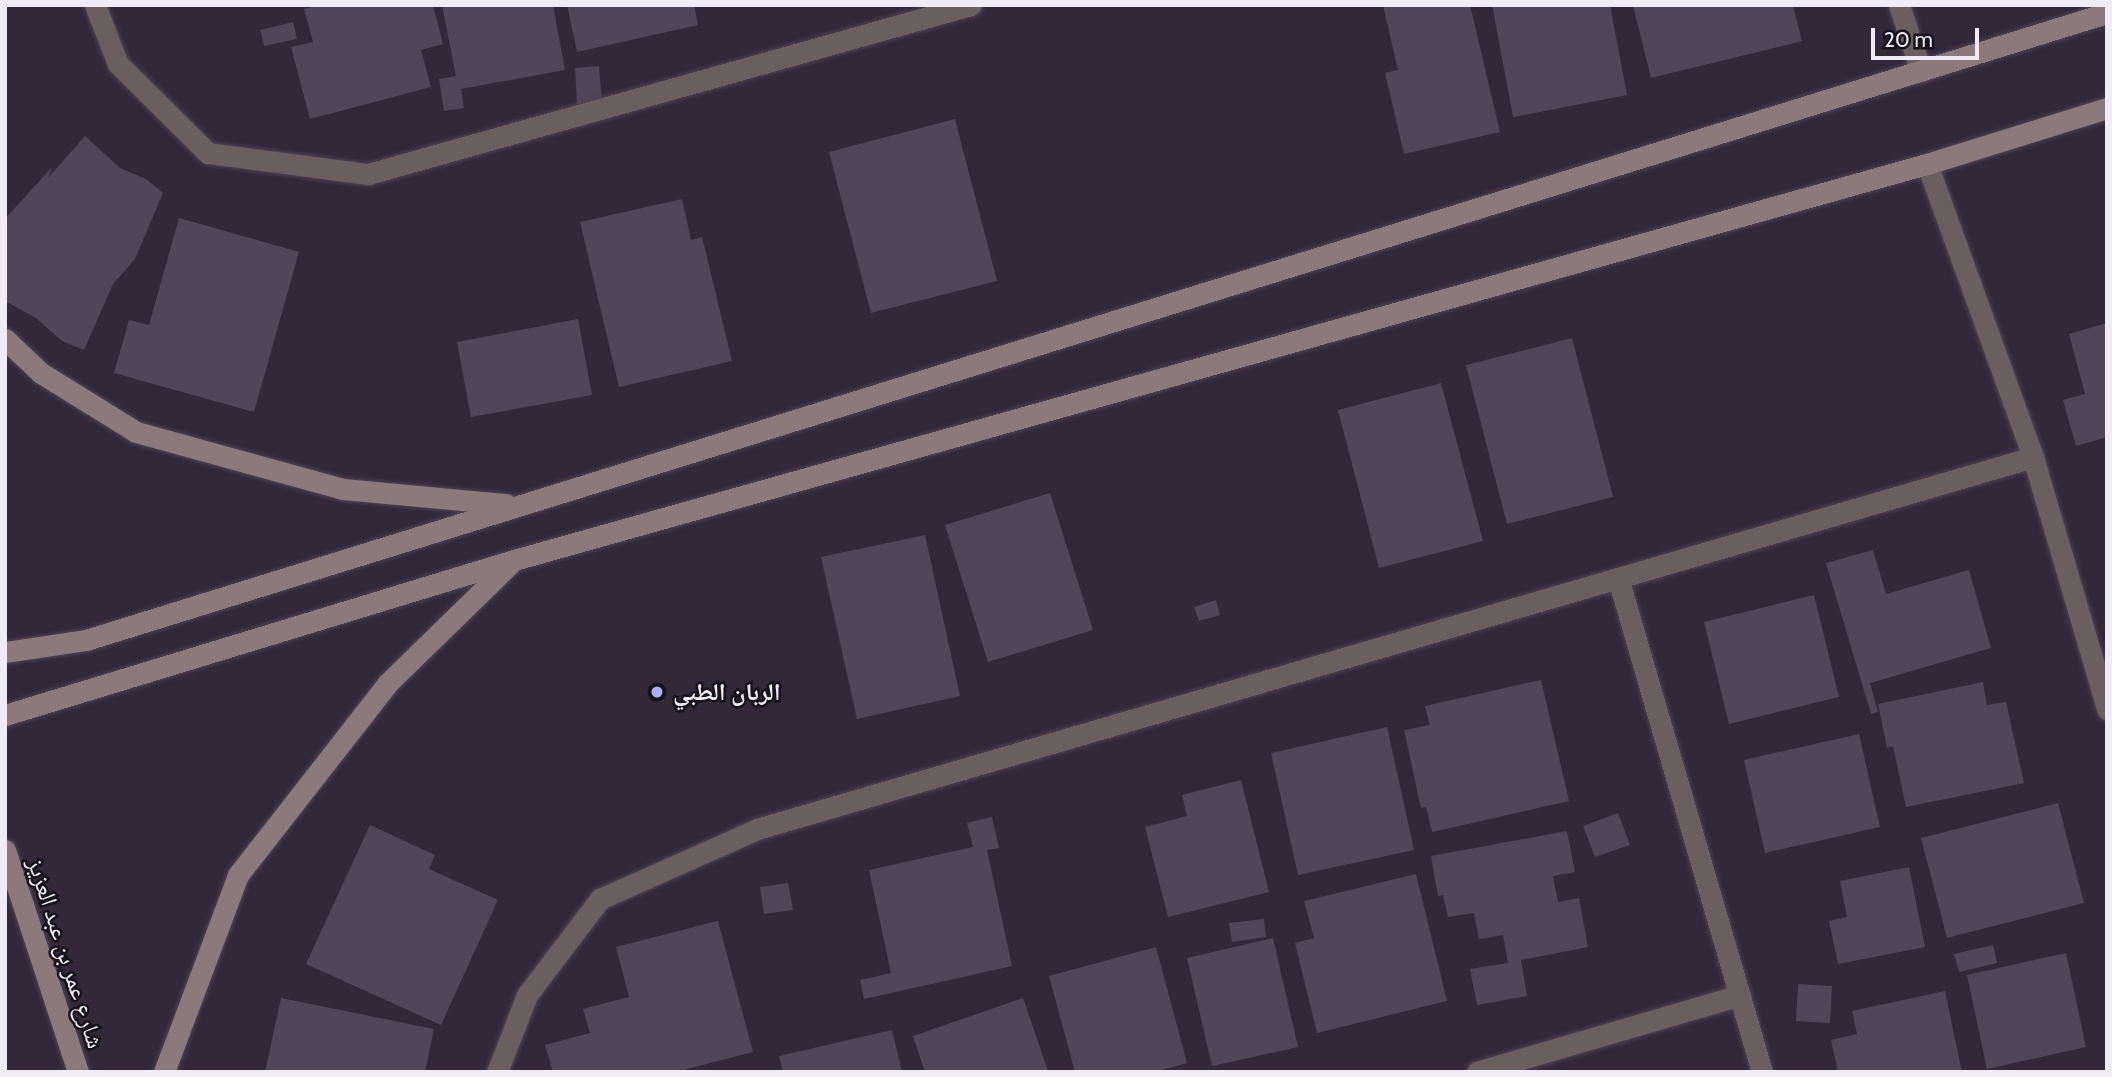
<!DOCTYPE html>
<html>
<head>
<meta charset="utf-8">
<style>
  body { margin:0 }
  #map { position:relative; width:2112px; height:1077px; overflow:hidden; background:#32283a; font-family:Cabin,"Noto Naskh Arabic",sans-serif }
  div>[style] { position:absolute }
  .building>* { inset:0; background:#504659 }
  .roads { filter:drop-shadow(0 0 2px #4d4354) drop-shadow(0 0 2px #4d4354) }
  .street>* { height:21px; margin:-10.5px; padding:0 10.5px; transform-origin:10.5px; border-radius:10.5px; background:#6a5e5f }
  .secondary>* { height:21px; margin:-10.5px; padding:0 10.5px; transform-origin:10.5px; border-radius:10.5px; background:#8b797b }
  .dots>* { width:19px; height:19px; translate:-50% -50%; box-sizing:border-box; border:4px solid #17131b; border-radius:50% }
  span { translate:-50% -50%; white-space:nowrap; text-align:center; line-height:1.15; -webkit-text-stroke:5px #17131b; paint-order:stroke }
  .poi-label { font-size:24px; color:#f1ebf6; font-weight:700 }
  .left { translate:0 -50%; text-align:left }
  .street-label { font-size:24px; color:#f1ebf6 }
  .frame { position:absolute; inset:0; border:7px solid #f1ebf6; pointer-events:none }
  .scale { position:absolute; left:1871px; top:28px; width:108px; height:32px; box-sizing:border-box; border:4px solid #f1ebf6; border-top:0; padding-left:9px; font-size:21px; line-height:24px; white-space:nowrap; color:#f1ebf6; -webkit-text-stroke:5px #17131b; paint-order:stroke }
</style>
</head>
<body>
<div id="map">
  <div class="building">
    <i style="clip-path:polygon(320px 5px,433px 5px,443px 44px,421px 50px,431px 87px,310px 119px,291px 47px,313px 42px,304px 9px)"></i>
    <i style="clip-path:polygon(442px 5px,553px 5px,565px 70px,461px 89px,464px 108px,444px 111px,439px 79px,456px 76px)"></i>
    <i style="clip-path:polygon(567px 5px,694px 5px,698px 25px,577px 52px)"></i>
    <i style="clip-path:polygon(1383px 5px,1470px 5px,1500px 132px,1404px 154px,1385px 73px,1398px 70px)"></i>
    <i style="clip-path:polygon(1492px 5px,1610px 5px,1627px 95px,1513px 117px)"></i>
    <i style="clip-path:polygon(1633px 5px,1793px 5px,1802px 41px,1651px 78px)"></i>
    <i style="clip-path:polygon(293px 22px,297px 39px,264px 46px,260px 30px)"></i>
    <i style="clip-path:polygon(599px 66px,602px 102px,577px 104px,575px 68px)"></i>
    <i style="clip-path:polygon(955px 119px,997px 281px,871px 313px,829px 152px)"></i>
    <i style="clip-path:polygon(85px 136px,120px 168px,146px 179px,163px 193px,135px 259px,113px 284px,84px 350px,62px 341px,36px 318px,5px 301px,5px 219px,52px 167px,48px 178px)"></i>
    <i style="clip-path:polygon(682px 199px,691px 240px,702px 237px,732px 361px,619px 387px,580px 222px)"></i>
    <i style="clip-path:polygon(179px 218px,299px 252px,254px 412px,114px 373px,129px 320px,149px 325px)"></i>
    <i style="clip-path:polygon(578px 319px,592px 395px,471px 417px,457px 342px)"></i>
    <i style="clip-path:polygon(2107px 323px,2107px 437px,2076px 446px,2063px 400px,2085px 394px,2069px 334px)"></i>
    <i style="clip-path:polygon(1572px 338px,1613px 497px,1507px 524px,1466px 365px)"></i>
    <i style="clip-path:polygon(1441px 383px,1483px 541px,1379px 568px,1338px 410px)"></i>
    <i style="clip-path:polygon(1050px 493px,1093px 630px,988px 662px,945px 525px)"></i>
    <i style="clip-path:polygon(925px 535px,960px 696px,857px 719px,821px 557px)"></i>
    <i style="clip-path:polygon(1873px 550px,1886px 594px,1969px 570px,1991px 648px,1870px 683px,1878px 712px,1871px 714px,1826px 563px)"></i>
    <i style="clip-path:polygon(1814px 595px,1839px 697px,1729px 724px,1704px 622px)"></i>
    <i style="clip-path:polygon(1216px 600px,1220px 615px,1199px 621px,1194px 607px)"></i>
    <i style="clip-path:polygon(1541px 680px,1569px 801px,1432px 832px,1426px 807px,1421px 808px,1404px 730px,1430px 725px,1425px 706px)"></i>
    <i style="clip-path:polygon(1983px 682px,1987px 705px,2006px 702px,2024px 783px,1906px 807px,1893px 746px,1887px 748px,1878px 704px)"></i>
    <i style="clip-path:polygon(1387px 727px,1414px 850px,1298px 875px,1271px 753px)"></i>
    <i style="clip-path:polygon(1859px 734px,1880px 827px,1765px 853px,1744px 760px)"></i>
    <i style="clip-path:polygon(1241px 780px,1269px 892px,1168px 917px,1145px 827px,1187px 816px,1182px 795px)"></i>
    <i style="clip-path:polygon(2058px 803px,2084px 903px,1947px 938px,1921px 838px)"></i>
    <i style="clip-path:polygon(1618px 813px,1630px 845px,1595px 857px,1583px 826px)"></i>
    <i style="clip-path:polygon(992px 817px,999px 848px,987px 850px,1012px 966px,864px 999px,860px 980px,891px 973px,869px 870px,973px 847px,967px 823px)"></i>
    <i style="clip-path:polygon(370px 825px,435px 855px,429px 869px,498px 900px,441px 1025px,306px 964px)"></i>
    <i style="clip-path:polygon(1567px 831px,1575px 872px,1553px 876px,1558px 902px,1579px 898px,1588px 947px,1521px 960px,1527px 996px,1477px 1005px,1470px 969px,1508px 963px,1503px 935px,1479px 939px,1474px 913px,1448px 917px,1443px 895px,1438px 896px,1431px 856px)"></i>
    <i style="clip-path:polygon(1909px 867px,1925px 947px,1838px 964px,1829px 921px,1847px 917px,1840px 881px)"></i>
    <i style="clip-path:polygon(1416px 874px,1447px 1001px,1317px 1033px,1295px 943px,1314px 938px,1304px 901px)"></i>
    <i style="clip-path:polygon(788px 883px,793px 910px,764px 914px,760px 887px)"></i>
    <i style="clip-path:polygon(1264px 919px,1266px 937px,1232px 942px,1229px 923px)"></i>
    <i style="clip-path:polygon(718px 921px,753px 1052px,676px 1072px,553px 1072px,545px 1045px,590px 1033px,583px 1009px,629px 997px,616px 947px)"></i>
    <i style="clip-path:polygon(1273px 938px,1298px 1047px,1212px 1066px,1187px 958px)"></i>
    <i style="clip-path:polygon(1993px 945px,1997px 963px,1959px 972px,1954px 954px)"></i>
    <i style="clip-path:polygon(1156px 947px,1187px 1063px,1155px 1072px,1075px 1072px,1049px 976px)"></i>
    <i style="clip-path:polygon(2066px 953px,2086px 1047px,1987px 1069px,1967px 975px)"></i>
    <i style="clip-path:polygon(1798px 984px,1832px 986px,1830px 1023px,1796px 1021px)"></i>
    <i style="clip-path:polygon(1945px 991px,1962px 1072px,1838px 1072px,1831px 1040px,1857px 1034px,1852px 1011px)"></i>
    <i style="clip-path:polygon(281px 998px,434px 1029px,425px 1072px,265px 1072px)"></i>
    <i style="clip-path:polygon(1023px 998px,1048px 1071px,925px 1072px,913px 1036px)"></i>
    <i style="clip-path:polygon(892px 1030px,902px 1072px,783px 1072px,779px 1056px)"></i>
  </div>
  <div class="roads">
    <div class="street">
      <i style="left:95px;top:5px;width:63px;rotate:68.7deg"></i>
      <i style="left:118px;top:64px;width:127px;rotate:44.7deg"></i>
      <i style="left:208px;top:153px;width:161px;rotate:7.5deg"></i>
      <i style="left:368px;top:174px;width:626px;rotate:-15.66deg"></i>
      <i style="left:1899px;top:5px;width:70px;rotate:71.6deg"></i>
      <i style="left:1927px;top:164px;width:312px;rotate:70.1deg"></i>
      <i style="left:2033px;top:457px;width:263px;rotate:73.6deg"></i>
      <i style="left:1618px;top:578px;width:515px;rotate:73.75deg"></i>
      <i style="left:497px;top:1072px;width:83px;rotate:-68.7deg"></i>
      <i style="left:527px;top:995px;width:121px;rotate:-52.8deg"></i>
      <i style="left:600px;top:899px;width:172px;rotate:-24deg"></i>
      <i style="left:757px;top:829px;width:1329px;rotate:-16.25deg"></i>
      <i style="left:1477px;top:1072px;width:274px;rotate:-16.3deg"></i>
    </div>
    <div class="secondary">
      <i style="left:5px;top:339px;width:50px;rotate:43.4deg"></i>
      <i style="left:41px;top:373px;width:112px;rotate:31.8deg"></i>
      <i style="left:136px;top:432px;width:215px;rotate:15.4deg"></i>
      <i style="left:343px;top:489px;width:164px;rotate:5.3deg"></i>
      <i style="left:5px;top:652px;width:82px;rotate:-8.4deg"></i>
      <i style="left:86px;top:640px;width:2116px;rotate:-17.24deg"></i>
      <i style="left:5px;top:715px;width:532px;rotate:-16.94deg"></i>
      <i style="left:514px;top:560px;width:1467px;rotate:-15.66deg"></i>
      <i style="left:1927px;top:164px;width:189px;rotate:-17.3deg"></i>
      <i style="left:5px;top:850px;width:234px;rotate:71.8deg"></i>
      <i style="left:164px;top:1072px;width:210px;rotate:-69.4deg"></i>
      <i style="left:238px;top:875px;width:242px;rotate:-52deg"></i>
      <i style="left:387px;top:684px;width:172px;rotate:-44.3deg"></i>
    </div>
  </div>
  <div class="dots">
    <i style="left:657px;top:692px;background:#adaffb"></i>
  </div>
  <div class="poi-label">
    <span class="left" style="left:673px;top:692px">الربان الطبي</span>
  </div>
  <div class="street-label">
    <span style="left:66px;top:953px;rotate:72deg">شارع عمر بن عبد العزيز</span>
  </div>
  <div class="frame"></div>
  <div class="scale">20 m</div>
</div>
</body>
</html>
